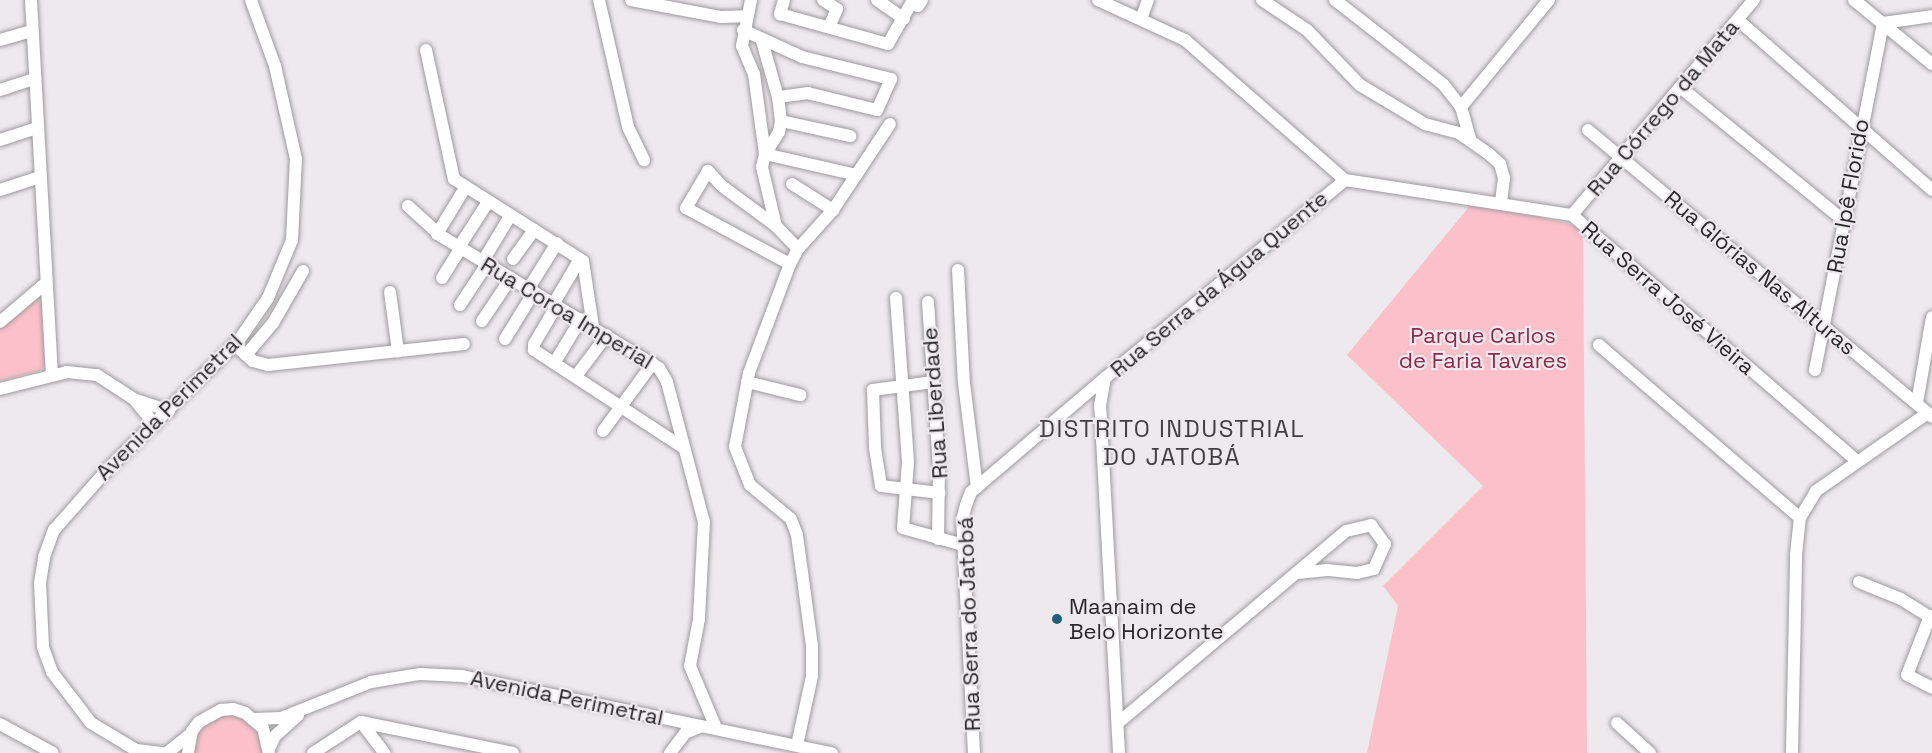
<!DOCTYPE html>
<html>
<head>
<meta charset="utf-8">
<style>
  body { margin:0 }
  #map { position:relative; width:1932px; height:753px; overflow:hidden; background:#ede9ed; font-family:"Space Grotesk",sans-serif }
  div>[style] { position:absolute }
  .green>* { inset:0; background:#fbc0ca }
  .roads { filter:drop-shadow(0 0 2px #9d9a9d) drop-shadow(0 0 2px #9d9a9d) }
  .minor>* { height:12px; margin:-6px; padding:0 6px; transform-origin:6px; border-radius:6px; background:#fff }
  .dots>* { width:16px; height:16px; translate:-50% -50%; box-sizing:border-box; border:3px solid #ede9ed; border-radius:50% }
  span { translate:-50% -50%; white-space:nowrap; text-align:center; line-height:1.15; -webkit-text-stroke:4.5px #ede9ed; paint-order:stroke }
  .street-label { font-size:22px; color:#292829 }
  .park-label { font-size:22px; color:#902947 }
  .poi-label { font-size:22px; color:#292829 }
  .left { translate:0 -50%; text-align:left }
  .neighbourhood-label { font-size:24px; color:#423e41; letter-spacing:1.5px }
</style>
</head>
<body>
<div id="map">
  <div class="green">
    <i style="clip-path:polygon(1473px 202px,1570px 224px,1583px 232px,1587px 753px,1367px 753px,1398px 606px,1383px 586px,1483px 486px,1347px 355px)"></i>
    <i style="clip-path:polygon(37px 299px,43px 306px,45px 366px,39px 371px,0 381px,0 327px)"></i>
    <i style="clip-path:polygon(229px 713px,241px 716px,260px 731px,265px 753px,191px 753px,192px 740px,206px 720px)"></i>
  </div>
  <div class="roads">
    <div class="minor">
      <i style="left:31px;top:0;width:376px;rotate:86.8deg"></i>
      <i style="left:599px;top:0;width:130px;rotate:77.1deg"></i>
      <i style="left:628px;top:127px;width:37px;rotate:64deg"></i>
      <i style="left:631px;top:0;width:92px;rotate:10.7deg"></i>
      <i style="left:721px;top:17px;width:24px;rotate:-2deg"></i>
      <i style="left:751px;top:0;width:47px;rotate:101.1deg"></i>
      <i style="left:742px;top:46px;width:30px;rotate:67deg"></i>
      <i style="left:754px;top:74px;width:81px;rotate:82.2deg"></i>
      <i style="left:765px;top:154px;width:94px;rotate:12.9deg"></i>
      <i style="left:784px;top:0;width:15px;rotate:106deg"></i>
      <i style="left:780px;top:14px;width:112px;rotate:15.5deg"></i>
      <i style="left:888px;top:44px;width:48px;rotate:-60.3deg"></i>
      <i style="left:912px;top:2px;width:7px;rotate:34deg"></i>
      <i style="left:918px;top:6px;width:7px;rotate:-56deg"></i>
      <i style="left:823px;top:0;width:17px;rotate:33deg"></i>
      <i style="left:837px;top:9px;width:20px;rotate:114deg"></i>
      <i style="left:877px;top:0;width:33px;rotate:35deg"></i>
      <i style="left:1098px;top:0;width:96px;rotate:24.7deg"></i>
      <i style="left:1185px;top:40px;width:213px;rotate:41.2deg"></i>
      <i style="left:1262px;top:0;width:54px;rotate:33.7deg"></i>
      <i style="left:1307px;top:30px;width:76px;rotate:46.1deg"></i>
      <i style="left:1360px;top:85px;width:76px;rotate:31deg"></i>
      <i style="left:1425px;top:124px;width:35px;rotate:15deg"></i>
      <i style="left:1459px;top:133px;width:37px;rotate:35deg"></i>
      <i style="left:1489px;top:154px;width:15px;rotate:42deg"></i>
      <i style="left:1500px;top:164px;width:15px;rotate:74deg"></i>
      <i style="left:1504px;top:178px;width:26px;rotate:97deg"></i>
      <i style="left:1335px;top:0;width:137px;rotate:37.9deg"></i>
      <i style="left:1443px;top:84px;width:29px;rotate:52deg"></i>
      <i style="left:1461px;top:107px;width:33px;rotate:74deg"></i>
      <i style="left:1854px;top:0;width:101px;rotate:39.4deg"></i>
      <i style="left:1141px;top:19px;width:20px;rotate:-70deg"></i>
      <i style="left:1738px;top:20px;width:258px;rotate:41.2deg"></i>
      <i style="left:743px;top:30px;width:65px;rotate:24.6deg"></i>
      <i style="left:802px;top:57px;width:92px;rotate:13.9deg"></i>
      <i style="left:891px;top:79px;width:34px;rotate:114deg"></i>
      <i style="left:877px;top:110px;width:71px;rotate:-166.2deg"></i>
      <i style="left:808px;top:93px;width:30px;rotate:172deg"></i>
      <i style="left:0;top:40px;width:33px;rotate:-16deg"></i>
      <i style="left:762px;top:41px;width:58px;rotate:74.1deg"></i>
      <i style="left:778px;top:97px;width:24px;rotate:83deg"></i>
      <i style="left:781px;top:121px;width:11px;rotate:100deg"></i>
      <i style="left:779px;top:132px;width:26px;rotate:122deg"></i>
      <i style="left:765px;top:154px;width:13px;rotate:103deg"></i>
      <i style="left:762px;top:167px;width:61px;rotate:76.7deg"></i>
      <i style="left:776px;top:226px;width:32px;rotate:46deg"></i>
      <i style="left:426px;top:50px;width:132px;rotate:77.8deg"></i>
      <i style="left:454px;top:179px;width:153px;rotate:32.4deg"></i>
      <i style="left:583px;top:261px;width:66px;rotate:81.3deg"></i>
      <i style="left:1680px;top:87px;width:215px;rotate:39.2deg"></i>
      <i style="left:0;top:90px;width:36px;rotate:-18deg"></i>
      <i style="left:1461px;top:107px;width:139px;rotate:-50.6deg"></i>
      <i style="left:781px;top:121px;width:71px;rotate:12.3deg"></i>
      <i style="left:1588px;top:130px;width:448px;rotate:39.8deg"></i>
      <i style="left:0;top:140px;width:40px;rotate:-18deg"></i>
      <i style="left:1345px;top:180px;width:230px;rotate:8.8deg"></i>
      <i style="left:1572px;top:215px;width:375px;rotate:40.8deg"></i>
      <i style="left:792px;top:184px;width:49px;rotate:32.4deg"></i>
      <i style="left:0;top:190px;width:42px;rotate:-18deg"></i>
      <i style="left:408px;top:206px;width:45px;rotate:42.3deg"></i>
      <i style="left:441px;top:236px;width:255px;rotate:31.2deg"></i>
      <i style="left:659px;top:368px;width:16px;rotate:60deg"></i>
      <i style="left:667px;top:382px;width:145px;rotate:75.2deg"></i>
      <i style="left:704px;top:522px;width:97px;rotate:93deg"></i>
      <i style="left:699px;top:619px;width:48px;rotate:100.8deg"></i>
      <i style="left:690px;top:666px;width:67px;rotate:67.2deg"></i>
      <i style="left:1572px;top:215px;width:282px;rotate:-49.8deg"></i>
      <i style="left:776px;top:226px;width:67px;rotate:-143.5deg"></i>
      <i style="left:722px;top:186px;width:21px;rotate:-133deg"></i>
      <i style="left:708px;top:171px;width:43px;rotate:120.7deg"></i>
      <i style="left:686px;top:208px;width:118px;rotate:28.3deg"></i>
      <i style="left:437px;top:234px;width:54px;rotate:-58.7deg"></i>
      <i style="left:459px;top:247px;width:54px;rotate:-57.2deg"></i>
      <i style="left:513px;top:259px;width:36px;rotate:-54deg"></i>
      <i style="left:483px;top:261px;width:52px;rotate:-59deg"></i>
      <i style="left:958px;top:270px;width:113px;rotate:87deg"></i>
      <i style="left:964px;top:383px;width:105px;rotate:82.9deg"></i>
      <i style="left:442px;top:278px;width:36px;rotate:-58deg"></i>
      <i style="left:529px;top:288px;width:53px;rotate:-58.1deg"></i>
      <i style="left:390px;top:292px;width:60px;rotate:82.3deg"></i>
      <i style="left:896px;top:298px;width:164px;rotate:85.8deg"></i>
      <i style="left:908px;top:462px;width:66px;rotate:94.3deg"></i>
      <i style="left:903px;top:528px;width:62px;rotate:15.8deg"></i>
      <i style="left:928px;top:302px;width:166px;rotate:86.2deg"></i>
      <i style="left:939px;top:468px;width:71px;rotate:90.8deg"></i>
      <i style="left:554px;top:303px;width:51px;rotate:-59.4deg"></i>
      <i style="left:460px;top:305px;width:49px;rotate:-56.6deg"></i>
      <i style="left:557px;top:305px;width:45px;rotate:120.5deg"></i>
      <i style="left:534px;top:344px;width:6px;rotate:90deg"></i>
      <i style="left:534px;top:350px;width:179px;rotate:33.2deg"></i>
      <i style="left:482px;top:321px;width:52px;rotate:-56deg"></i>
      <i style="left:0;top:322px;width:60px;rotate:-40.3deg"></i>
      <i style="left:505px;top:339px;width:55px;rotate:-58.3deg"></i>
      <i style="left:235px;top:345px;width:24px;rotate:42deg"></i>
      <i style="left:253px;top:361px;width:16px;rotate:15deg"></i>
      <i style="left:268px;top:365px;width:197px;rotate:-6.1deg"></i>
      <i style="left:1599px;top:345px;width:265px;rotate:40.7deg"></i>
      <i style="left:246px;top:355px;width:42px;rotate:-49.8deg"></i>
      <i style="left:273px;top:323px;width:60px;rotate:-60deg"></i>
      <i style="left:555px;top:362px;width:50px;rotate:-58.8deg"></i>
      <i style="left:1815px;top:370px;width:354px;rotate:-78.9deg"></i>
      <i style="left:1883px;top:23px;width:49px;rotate:-8.1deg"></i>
      <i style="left:576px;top:376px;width:51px;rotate:-52.9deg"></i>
      <i style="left:747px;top:382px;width:55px;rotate:13.8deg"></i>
      <i style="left:933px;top:382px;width:61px;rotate:172.4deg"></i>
      <i style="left:873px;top:390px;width:58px;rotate:88deg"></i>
      <i style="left:875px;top:448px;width:38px;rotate:81deg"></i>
      <i style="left:881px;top:486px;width:59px;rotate:6.8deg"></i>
      <i style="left:0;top:389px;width:69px;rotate:-14.2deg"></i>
      <i style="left:67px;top:372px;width:30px;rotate:6deg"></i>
      <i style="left:97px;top:375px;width:44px;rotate:33deg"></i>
      <i style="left:134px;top:399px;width:33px;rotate:51deg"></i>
      <i style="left:136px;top:400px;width:35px;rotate:18deg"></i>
      <i style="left:1917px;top:403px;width:87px;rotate:-80.1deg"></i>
      <i style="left:603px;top:431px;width:84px;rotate:-53.7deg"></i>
      <i style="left:1859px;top:582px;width:45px;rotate:22deg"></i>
      <i style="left:1901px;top:599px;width:36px;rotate:32deg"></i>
      <i style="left:1930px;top:616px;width:63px;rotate:111.3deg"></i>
      <i style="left:1907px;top:675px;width:28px;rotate:27deg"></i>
      <i style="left:255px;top:719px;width:26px;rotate:-2deg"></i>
      <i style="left:281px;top:718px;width:97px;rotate:-21.8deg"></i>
      <i style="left:371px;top:682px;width:50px;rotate:-9.3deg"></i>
      <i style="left:420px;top:674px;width:42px;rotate:2.7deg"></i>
      <i style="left:462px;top:676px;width:378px;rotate:11.8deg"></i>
      <i style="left:361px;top:722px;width:39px;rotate:53deg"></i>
      <i style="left:1118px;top:723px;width:298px;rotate:-40.1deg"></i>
      <i style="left:1346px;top:531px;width:26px;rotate:-13deg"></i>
      <i style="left:1371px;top:525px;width:24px;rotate:54deg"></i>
      <i style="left:1385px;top:544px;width:27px;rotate:114deg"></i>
      <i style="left:1374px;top:569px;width:17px;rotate:167deg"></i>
      <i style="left:1357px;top:573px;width:30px;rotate:-174deg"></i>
      <i style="left:1327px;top:570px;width:27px;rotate:174deg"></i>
      <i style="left:1617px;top:723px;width:45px;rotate:42.3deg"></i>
      <i style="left:0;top:724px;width:60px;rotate:28.7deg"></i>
      <i style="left:797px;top:745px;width:71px;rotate:-77.7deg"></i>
      <i style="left:812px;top:676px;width:30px;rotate:-90deg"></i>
      <i style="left:812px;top:646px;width:112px;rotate:-97.7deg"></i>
      <i style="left:797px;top:535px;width:17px;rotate:-111deg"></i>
      <i style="left:791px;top:519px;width:53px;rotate:-140.3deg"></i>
      <i style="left:750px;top:485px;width:41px;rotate:-111.5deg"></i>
      <i style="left:735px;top:447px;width:75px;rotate:-79.3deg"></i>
      <i style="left:749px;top:373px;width:116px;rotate:-69.4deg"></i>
      <i style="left:790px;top:264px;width:17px;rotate:-62deg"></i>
      <i style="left:798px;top:249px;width:52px;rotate:-48.1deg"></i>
      <i style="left:833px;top:210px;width:103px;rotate:-56.5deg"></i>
      <i style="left:269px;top:749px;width:14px;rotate:-65deg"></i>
      <i style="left:275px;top:736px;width:31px;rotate:-42deg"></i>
      <i style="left:162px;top:753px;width:26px;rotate:-173deg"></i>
      <i style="left:136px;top:750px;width:52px;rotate:-149deg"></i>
      <i style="left:91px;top:723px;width:64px;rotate:-127.4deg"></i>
      <i style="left:52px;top:672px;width:27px;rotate:-110deg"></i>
      <i style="left:43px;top:647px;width:64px;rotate:-92.7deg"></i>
      <i style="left:40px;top:583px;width:26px;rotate:-81deg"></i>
      <i style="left:44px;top:557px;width:29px;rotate:-70deg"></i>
      <i style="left:54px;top:530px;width:79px;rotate:-48.6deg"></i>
      <i style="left:106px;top:471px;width:187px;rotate:-44.6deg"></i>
      <i style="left:239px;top:340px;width:51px;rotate:-55.4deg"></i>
      <i style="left:268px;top:298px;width:63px;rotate:-67.5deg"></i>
      <i style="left:292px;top:240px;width:81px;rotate:-87.2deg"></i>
      <i style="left:296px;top:159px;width:95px;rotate:-102.7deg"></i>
      <i style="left:275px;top:66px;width:70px;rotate:-110deg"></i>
      <i style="left:167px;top:753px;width:28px;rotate:-39deg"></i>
      <i style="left:188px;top:753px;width:22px;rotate:-80deg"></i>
      <i style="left:192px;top:731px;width:11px;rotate:-52deg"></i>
      <i style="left:199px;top:722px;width:25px;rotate:-29deg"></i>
      <i style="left:221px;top:710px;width:12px;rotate:-5deg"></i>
      <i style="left:233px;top:709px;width:13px;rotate:18deg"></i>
      <i style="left:245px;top:713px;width:23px;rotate:40deg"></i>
      <i style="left:263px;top:728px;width:26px;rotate:77deg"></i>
      <i style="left:313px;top:753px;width:57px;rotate:-32.9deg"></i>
      <i style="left:361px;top:722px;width:155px;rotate:11.5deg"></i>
      <i style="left:670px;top:753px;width:25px;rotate:-53deg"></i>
      <i style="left:685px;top:733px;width:18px;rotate:-22deg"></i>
      <i style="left:974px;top:753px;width:233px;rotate:-92.9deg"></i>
      <i style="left:962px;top:520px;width:16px;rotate:-75deg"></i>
      <i style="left:966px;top:505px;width:14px;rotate:-69deg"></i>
      <i style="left:971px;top:492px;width:176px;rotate:-40.4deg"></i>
      <i style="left:1119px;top:753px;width:348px;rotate:-93.1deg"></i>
      <i style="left:1100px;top:406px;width:28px;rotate:-80deg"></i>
      <i style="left:1105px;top:378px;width:311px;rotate:-39.5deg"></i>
      <i style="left:1792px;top:753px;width:198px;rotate:-88.8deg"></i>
      <i style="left:1796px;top:555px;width:37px;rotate:-84deg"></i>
      <i style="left:1800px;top:518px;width:31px;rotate:-59deg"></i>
      <i style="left:1816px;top:491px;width:136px;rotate:-34.9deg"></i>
    </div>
  </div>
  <div class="dots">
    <i style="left:1057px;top:619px;background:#245d76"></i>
  </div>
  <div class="street-label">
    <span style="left:1663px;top:108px;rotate:-50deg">Rua Córrego da Mata</span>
    <span style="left:1848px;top:196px;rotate:-80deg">Rua Ipê Florido</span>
    <span style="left:1760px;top:273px;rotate:40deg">Rua Glórias Nas Alturas</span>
    <span style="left:1219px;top:284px;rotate:-40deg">Rua Serra da Água Quente</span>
    <span style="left:1668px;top:298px;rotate:41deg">Rua Serra José Vieira</span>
    <span style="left:567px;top:313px;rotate:31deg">Rua Coroa Imperial</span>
    <span style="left:935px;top:403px;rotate:-94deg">Rua Liberdade</span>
    <span style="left:169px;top:407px;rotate:-45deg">Avenida Perimetral</span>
    <span style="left:969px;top:624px;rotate:-92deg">Rua Serra do Jatobá</span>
    <span style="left:567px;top:698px;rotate:12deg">Avenida Perimetral</span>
  </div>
  <div class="park-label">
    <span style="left:1483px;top:348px">Parque Carlos<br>de Faria Tavares</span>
  </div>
  <div class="poi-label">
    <span class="left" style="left:1069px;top:619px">Maanaim de<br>Belo Horizonte</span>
  </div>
  <div class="neighbourhood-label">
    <span style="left:1172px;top:443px">DISTRITO INDUSTRIAL<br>DO JATOBÁ</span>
  </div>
</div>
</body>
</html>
